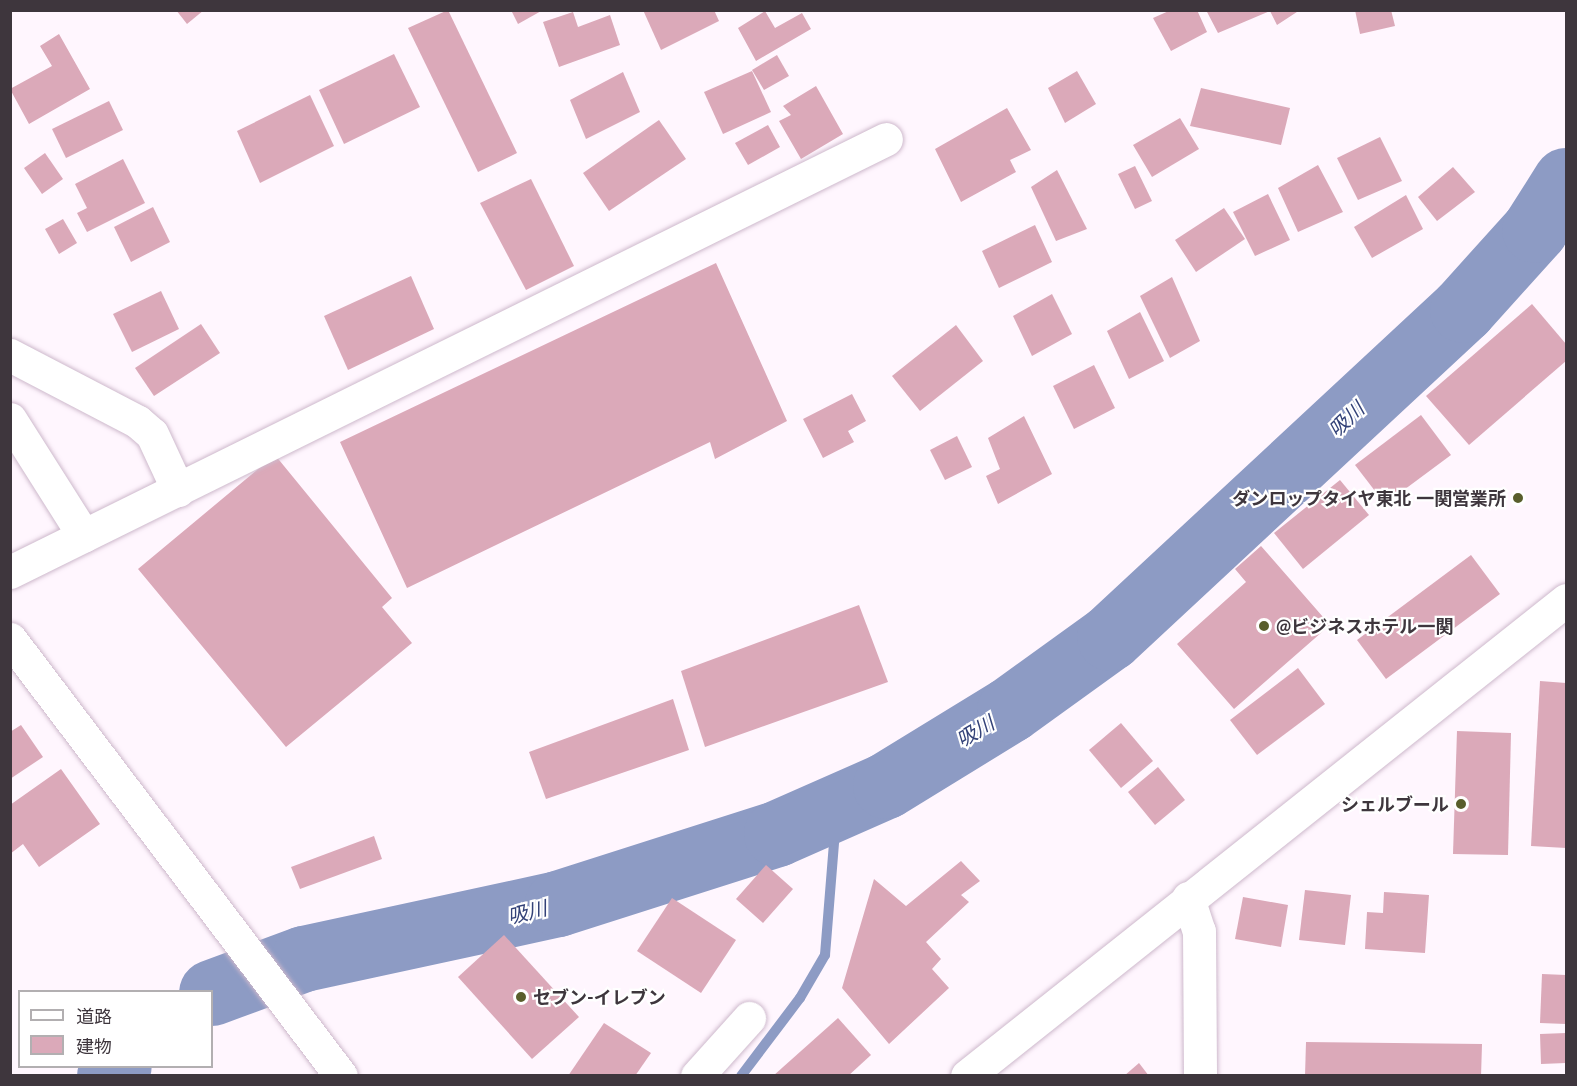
<!DOCTYPE html>
<html>
<head>
<meta charset="utf-8">
<style>
  body { margin:0 }
  #map { position:relative; width:1577px; height:1086px; overflow:hidden; background:#fff6fe; font-family:Lato,"Noto Sans JP",sans-serif }
  div>[style] { position:absolute }
  .stream>* { height:10px; margin:-5px; padding:0 5px; transform-origin:5px; border-radius:5px; background:#8d9bc4 }
  .river>* { height:66px; margin:-33px; padding:0 33px; transform-origin:33px; border-radius:33px; background:#8d9bc4 }
  .building>* { inset:0; background:#dba9b9 }
  .roads { filter:drop-shadow(0 0 2px #ceb9cc) drop-shadow(0 0 2px #ceb9cc) }
  .minor>* { height:33px; margin:-16.5px; padding:0 16.5px; transform-origin:16.5px; border-radius:16.5px; background:#fff }
  .dots>* { width:16px; height:16px; translate:-50% -50%; box-sizing:border-box; border:3px solid #fff; border-radius:50% }
  span { translate:-50% -50%; white-space:nowrap; text-align:center; line-height:1.15; -webkit-text-stroke:4.5px #fff; paint-order:stroke }
  .poi-label { font-size:18px; color:#3e363d; font-weight:700 }
  .right { translate:-100% -50%; text-align:right }
  .left { translate:0 -50%; text-align:left }
  .water-label { font-size:20px; color:#334278; font-style:italic }
  .frame { position:absolute; inset:0; border:12px solid #3e363d; pointer-events:none }
  .legend { position:absolute; left:18px; top:990px; width:195px; height:78px; box-sizing:border-box; background:#fff; border:2px solid #b2afb1; margin:0; padding:8px 10px; list-style:none; font-size:18px; color:#3e363d }
  .legend li { display:flex; align-items:center; gap:12px; height:30px }
  .legend b { width:30px; border:2px solid #b2afb1 }
</style>
</head>
<body>
<div id="map">
  <div class="stream">
    <i style="left:741px;top:1076px;width:98px;rotate:-52.9deg"></i>
    <i style="left:800px;top:998px;width:50px;rotate:-59.8deg"></i>
    <i style="left:825px;top:955px;width:148px;rotate:-85.4deg"></i>
  </div>
  <div class="river">
    <i style="left:212px;top:993px;width:98px;rotate:-20.3deg"></i>
    <i style="left:304px;top:959px;width:260px;rotate:-12.2deg"></i>
    <i style="left:558px;top:904px;width:230px;rotate:-17.7deg"></i>
    <i style="left:777px;top:834px;width:119px;rotate:-23.8deg"></i>
    <i style="left:886px;top:786px;width:145px;rotate:-31.5deg"></i>
    <i style="left:1010px;top:710px;width:123px;rotate:-35.8deg"></i>
    <i style="left:1110px;top:638px;width:482px;rotate:-42.9deg"></i>
    <i style="left:1463px;top:310px;width:108px;rotate:-48deg"></i>
    <i style="left:1535px;top:230px;width:58px;rotate:-57.7deg"></i>
    <i style="left:110px;top:1076px;width:13px;rotate:-48deg"></i>
  </div>
  <div class="building">
    <i style="clip-path:polygon(176px 10px,204px 10px,187px 24px)"></i>
    <i style="clip-path:polygon(448px 10px,517px 153px,478px 172px,408px 28px)"></i>
    <i style="clip-path:polygon(511px 10px,543px 10px,518px 24px)"></i>
    <i style="clip-path:polygon(643px 10px,714px 10px,719px 21px,661px 50px)"></i>
    <i style="clip-path:polygon(1171px 10px,1197px 10px,1207px 32px,1171px 51px,1153px 18px)"></i>
    <i style="clip-path:polygon(1206px 10px,1300px 10px,1277px 25px,1270px 11px,1218px 33px)"></i>
    <i style="clip-path:polygon(1355px 10px,1391px 10px,1395px 26px,1360px 34px)"></i>
    <i style="clip-path:polygon(765px 11px,775px 28px,802px 13px,811px 29px,756px 61px,738px 28px)"></i>
    <i style="clip-path:polygon(573px 12px,578px 27px,610px 15px,620px 45px,559px 67px,543px 22px)"></i>
    <i style="clip-path:polygon(59px 34px,90px 89px,29px 124px,10px 89px,52px 66px,40px 46px)"></i>
    <i style="clip-path:polygon(394px 54px,420px 107px,344px 144px,319px 90px)"></i>
    <i style="clip-path:polygon(777px 55px,789px 76px,764px 90px,752px 70px)"></i>
    <i style="clip-path:polygon(752px 71px,771px 112px,723px 134px,704px 92px)"></i>
    <i style="clip-path:polygon(1077px 71px,1096px 104px,1065px 123px,1048px 88px)"></i>
    <i style="clip-path:polygon(623px 72px,640px 112px,586px 139px,570px 100px)"></i>
    <i style="clip-path:polygon(816px 86px,843px 134px,801px 159px,779px 121px,791px 115px,783px 106px)"></i>
    <i style="clip-path:polygon(1201px 88px,1290px 108px,1281px 145px,1190px 126px)"></i>
    <i style="clip-path:polygon(310px 95px,334px 146px,260px 183px,237px 131px)"></i>
    <i style="clip-path:polygon(109px 101px,123px 130px,66px 158px,52px 129px)"></i>
    <i style="clip-path:polygon(1007px 108px,1031px 150px,1010px 160px,1016px 172px,961px 202px,935px 149px)"></i>
    <i style="clip-path:polygon(1180px 118px,1199px 149px,1152px 177px,1133px 145px)"></i>
    <i style="clip-path:polygon(659px 120px,686px 159px,609px 211px,583px 173px)"></i>
    <i style="clip-path:polygon(768px 125px,780px 147px,748px 165px,735px 143px)"></i>
    <i style="clip-path:polygon(1380px 137px,1402px 181px,1358px 200px,1337px 158px)"></i>
    <i style="clip-path:polygon(45px 153px,63px 179px,42px 194px,24px 168px)"></i>
    <i style="clip-path:polygon(123px 159px,145px 203px,87px 232px,77px 213px,87px 208px,75px 184px)"></i>
    <i style="clip-path:polygon(1318px 165px,1343px 212px,1298px 232px,1278px 188px)"></i>
    <i style="clip-path:polygon(1135px 166px,1152px 201px,1135px 209px,1118px 174px)"></i>
    <i style="clip-path:polygon(1453px 167px,1475px 192px,1437px 221px,1418px 197px)"></i>
    <i style="clip-path:polygon(1057px 170px,1087px 229px,1056px 241px,1031px 187px)"></i>
    <i style="clip-path:polygon(531px 179px,574px 266px,526px 290px,480px 203px)"></i>
    <i style="clip-path:polygon(1268px 194px,1290px 240px,1255px 256px,1233px 212px)"></i>
    <i style="clip-path:polygon(1406px 195px,1423px 229px,1372px 258px,1354px 227px)"></i>
    <i style="clip-path:polygon(153px 207px,170px 242px,131px 262px,114px 227px)"></i>
    <i style="clip-path:polygon(1224px 208px,1245px 239px,1196px 272px,1175px 240px)"></i>
    <i style="clip-path:polygon(63px 219px,77px 243px,59px 254px,45px 229px)"></i>
    <i style="clip-path:polygon(1035px 225px,1052px 262px,999px 288px,982px 251px)"></i>
    <i style="clip-path:polygon(716px 263px,787px 421px,715px 459px,710px 442px,407px 588px,340px 442px)"></i>
    <i style="clip-path:polygon(411px 276px,434px 329px,348px 370px,324px 316px)"></i>
    <i style="clip-path:polygon(1172px 277px,1200px 341px,1170px 358px,1140px 296px)"></i>
    <i style="clip-path:polygon(161px 291px,179px 329px,132px 352px,113px 314px)"></i>
    <i style="clip-path:polygon(1052px 294px,1072px 334px,1032px 356px,1013px 316px)"></i>
    <i style="clip-path:polygon(1532px 304px,1566px 344px,1566px 361px,1469px 445px,1426px 396px)"></i>
    <i style="clip-path:polygon(1140px 312px,1164px 361px,1129px 379px,1107px 331px)"></i>
    <i style="clip-path:polygon(201px 324px,220px 353px,154px 396px,135px 368px)"></i>
    <i style="clip-path:polygon(956px 325px,983px 361px,920px 411px,892px 376px)"></i>
    <i style="clip-path:polygon(1094px 365px,1115px 408px,1074px 429px,1053px 386px)"></i>
    <i style="clip-path:polygon(852px 394px,866px 421px,848px 431px,854px 442px,823px 458px,803px 419px)"></i>
    <i style="clip-path:polygon(1421px 415px,1451px 455px,1385px 504px,1355px 465px)"></i>
    <i style="clip-path:polygon(1024px 416px,1052px 474px,998px 504px,986px 476px,1000px 469px,988px 438px)"></i>
    <i style="clip-path:polygon(957px 436px,972px 467px,945px 480px,930px 450px)"></i>
    <i style="clip-path:polygon(275px 455px,392px 598px,382px 607px,412px 643px,286px 747px,138px 569px)"></i>
    <i style="clip-path:polygon(1340px 480px,1369px 515px,1303px 569px,1274px 533px)"></i>
    <i style="clip-path:polygon(1261px 546px,1330px 625px,1234px 709px,1177px 644px,1246px 582px,1235px 569px)"></i>
    <i style="clip-path:polygon(1471px 555px,1500px 594px,1386px 679px,1357px 640px)"></i>
    <i style="clip-path:polygon(859px 605px,888px 682px,705px 747px,681px 671px)"></i>
    <i style="clip-path:polygon(1298px 668px,1325px 704px,1257px 755px,1230px 720px)"></i>
    <i style="clip-path:polygon(1540px 681px,1566px 683px,1566px 848px,1531px 846px)"></i>
    <i style="clip-path:polygon(673px 699px,689px 750px,546px 799px,529px 752px)"></i>
    <i style="clip-path:polygon(1121px 723px,1153px 761px,1121px 788px,1089px 750px)"></i>
    <i style="clip-path:polygon(21px 725px,43px 757px,10px 779px,10px 732px)"></i>
    <i style="clip-path:polygon(1457px 731px,1511px 733px,1508px 855px,1453px 854px)"></i>
    <i style="clip-path:polygon(1158px 767px,1185px 800px,1155px 825px,1128px 792px)"></i>
    <i style="clip-path:polygon(61px 769px,100px 824px,39px 867px,23px 844px,10px 854px,10px 805px)"></i>
    <i style="clip-path:polygon(374px 836px,382px 859px,300px 889px,291px 867px)"></i>
    <i style="clip-path:polygon(961px 861px,980px 881px,961px 895px,969px 902px,926px 942px,941px 959px,932px 969px,949px 988px,889px 1044px,842px 988px,874px 879px,906px 906px)"></i>
    <i style="clip-path:polygon(766px 865px,793px 889px,763px 923px,736px 899px)"></i>
    <i style="clip-path:polygon(1305px 890px,1351px 895px,1345px 945px,1299px 940px)"></i>
    <i style="clip-path:polygon(1384px 892px,1429px 895px,1425px 953px,1365px 949px,1367px 912px,1383px 913px)"></i>
    <i style="clip-path:polygon(1243px 897px,1288px 905px,1281px 947px,1235px 939px)"></i>
    <i style="clip-path:polygon(672px 898px,736px 940px,701px 993px,637px 951px)"></i>
    <i style="clip-path:polygon(504px 935px,579px 1017px,532px 1059px,458px 977px)"></i>
    <i style="clip-path:polygon(1542px 974px,1566px 975px,1566px 1024px,1540px 1023px)"></i>
    <i style="clip-path:polygon(838px 1018px,871px 1055px,848px 1076px,773px 1076px)"></i>
    <i style="clip-path:polygon(604px 1023px,651px 1053px,635px 1076px,568px 1076px)"></i>
    <i style="clip-path:polygon(1566px 1033px,1566px 1063px,1541px 1064px,1540px 1034px)"></i>
    <i style="clip-path:polygon(1306px 1042px,1482px 1044px,1481px 1076px,1305px 1076px)"></i>
    <i style="clip-path:polygon(1139px 1063px,1149px 1076px,1124px 1076px)"></i>
  </div>
  <div class="roads">
    <div class="minor">
      <i style="left:10px;top:355px;width:144px;rotate:27.6deg"></i>
      <i style="left:138px;top:422px;width:18px;rotate:41deg"></i>
      <i style="left:152px;top:434px;width:62px;rotate:65.1deg"></i>
      <i style="left:10px;top:419px;width:138px;rotate:57.7deg"></i>
      <i style="left:10px;top:572px;width:977px;rotate:-26.3deg"></i>
      <i style="left:10px;top:639px;width:548px;rotate:52.86deg"></i>
      <i style="left:1188px;top:898px;width:35px;rotate:72deg"></i>
      <i style="left:1199px;top:931px;width:145px;rotate:89.6deg"></i>
      <i style="left:697px;top:1076px;width:78px;rotate:-48.1deg"></i>
      <i style="left:967px;top:1076px;width:765px;rotate:-38.47deg"></i>
    </div>
  </div>
  <div class="dots">
    <i style="left:1518px;top:498px;background:#595e2c"></i>
    <i style="left:1264px;top:626px;background:#595e2c"></i>
    <i style="left:1461px;top:804px;background:#595e2c"></i>
    <i style="left:521px;top:997px;background:#595e2c"></i>
  </div>
  <div class="poi-label">
    <span class="right" style="left:1506px;top:498px">ダンロップタイヤ東北 一関営業所</span>
    <span class="left" style="left:1276px;top:626px">@ビジネスホテル一関</span>
    <span class="right" style="left:1449px;top:804px">シェルブール</span>
    <span class="left" style="left:533px;top:997px">セブン-イレブン</span>
  </div>
  <div class="water-label">
    <span style="left:1346px;top:419px;rotate:-43deg">吸川</span>
    <span style="left:975px;top:731px;rotate:-31deg">吸川</span>
    <span style="left:527px;top:912px;rotate:-14deg">吸川</span>
  </div>
  <div class="frame"></div>
  <ul class="legend">
  <li><b style="height:8px;background:#fff"></b>道路</li>
  <li><b style="height:16px;background:#dba9b9"></b>建物</li>
  </ul>
</div>
</body>
</html>
